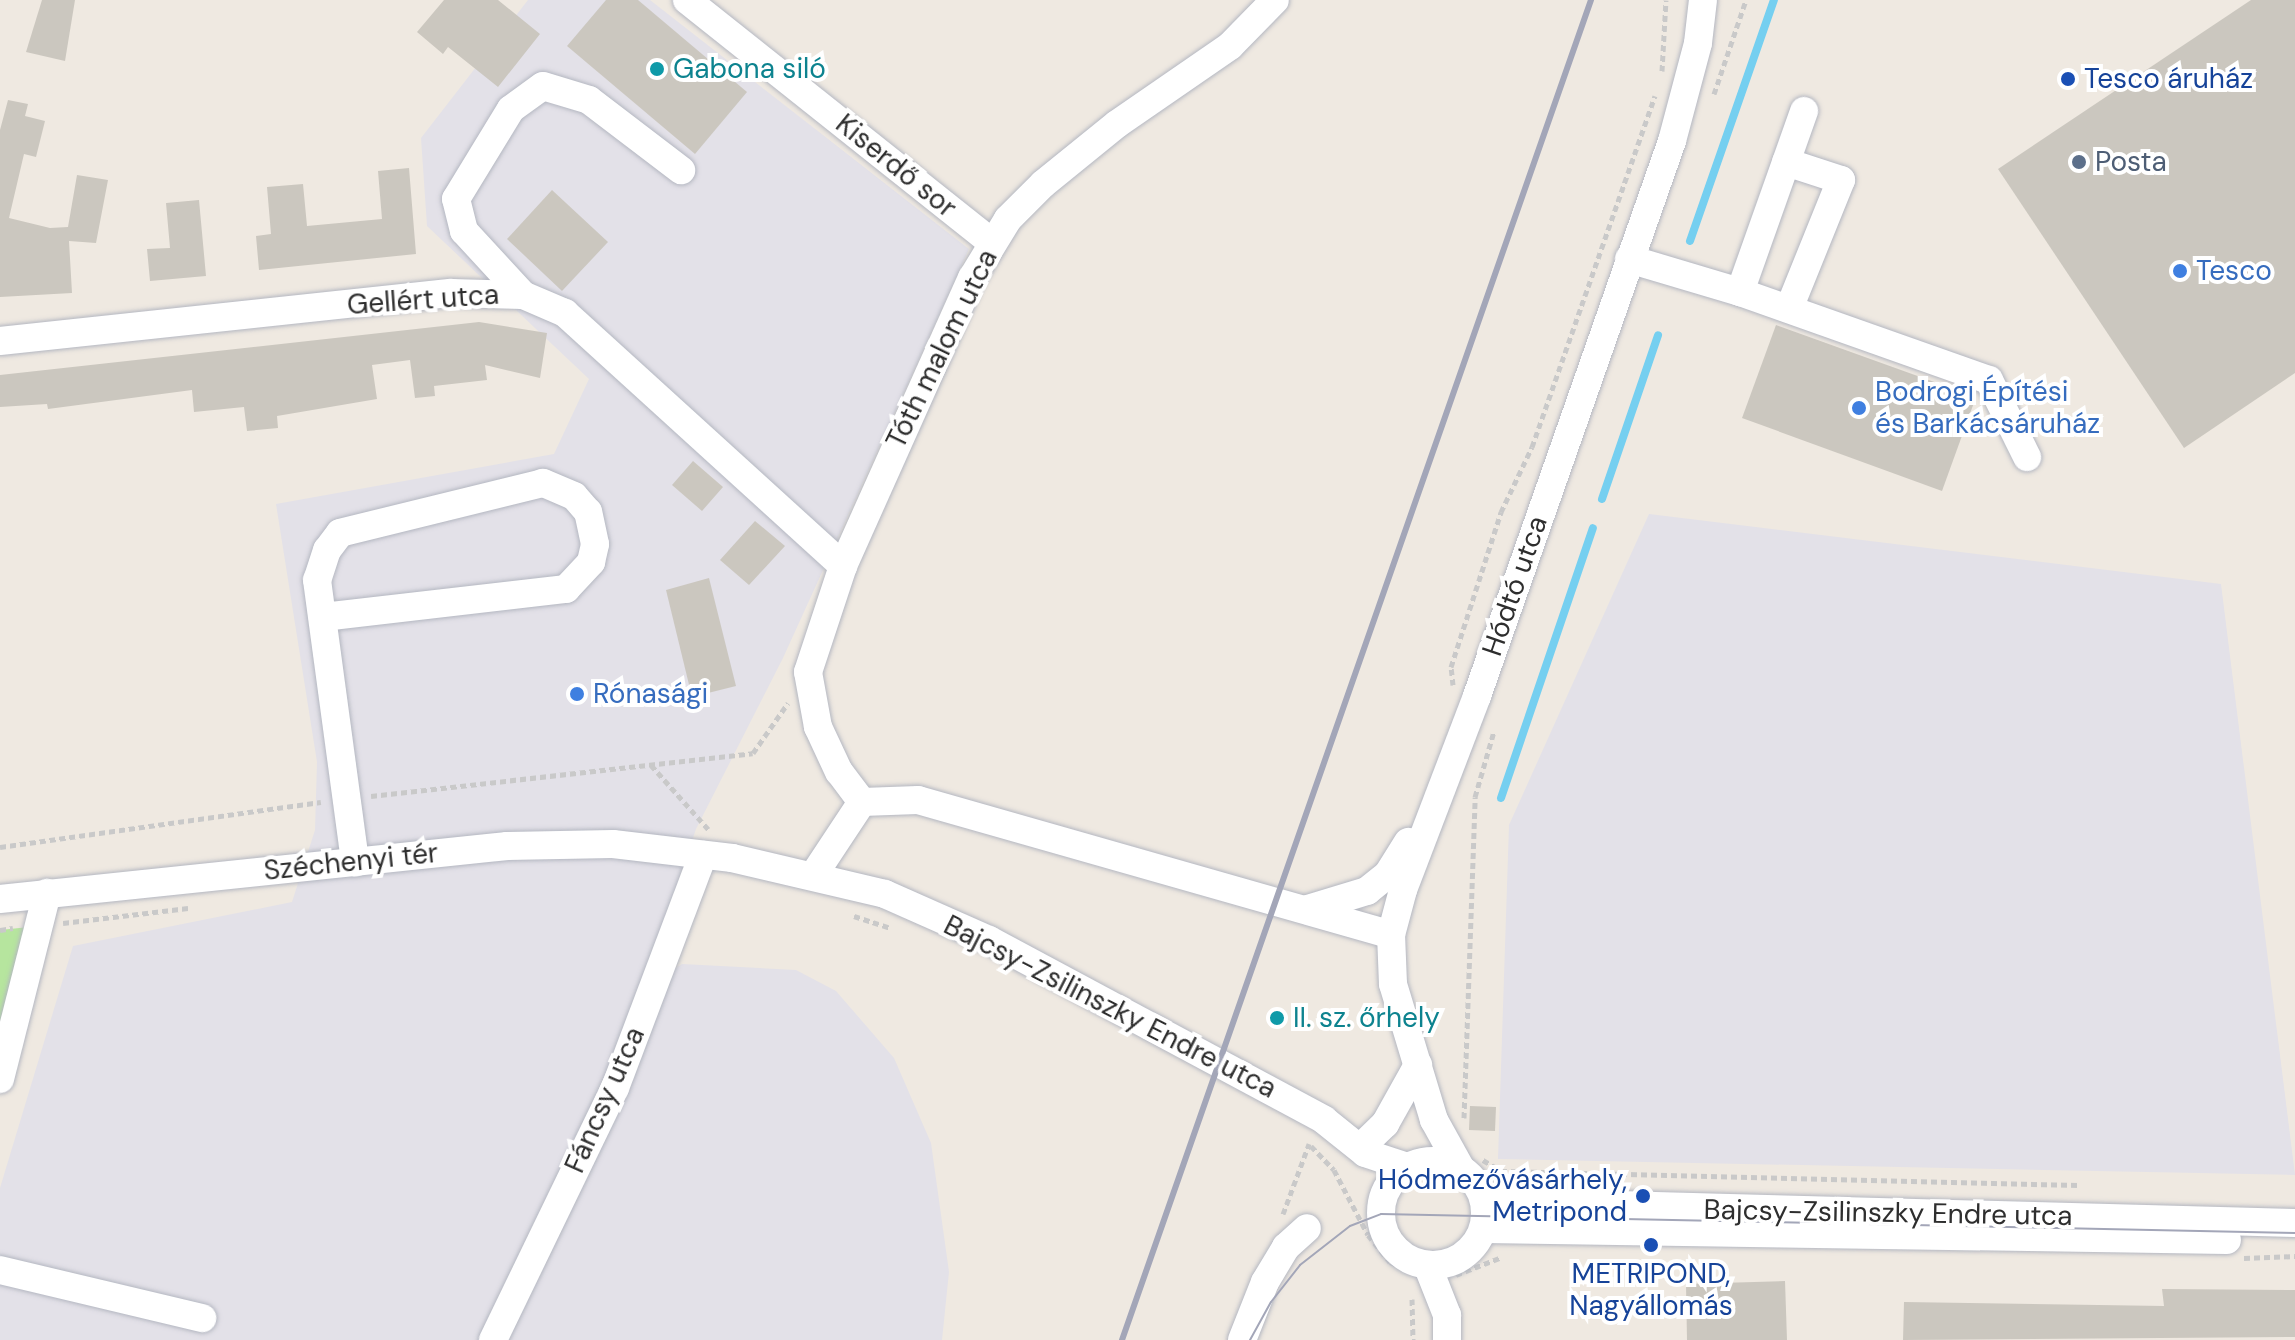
<!DOCTYPE html>
<html>
<head>
<meta charset="utf-8">
<style>
  body { margin:0 }
  #map { position:relative; width:2295px; height:1340px; overflow:hidden; background:#efe9e1; font-family:"DM Sans",sans-serif }
  div>[style] { position:absolute }
  .industrial>* { inset:0; background:#e3e1e8 }
  .green>* { inset:0; background:#b6e59e }
  .stream>* { height:8px; margin:-4px; padding:0 4px; transform-origin:4px; border-radius:4px; background:#75cff0 }
  .building>* { inset:0; background:#cbc7bf }
  .path>* { height:5px; margin-top:-2.5px; transform-origin:0; background:repeating-linear-gradient(90deg,#c9c9c9 0 6px,transparent 0 10px) }
  .roads { filter:drop-shadow(0 0 2px #b4b7c1) drop-shadow(0 0 2px #b4b7c1) }
  .minor>* { height:28px; margin:-14px; padding:0 14px; transform-origin:14px; border-radius:14px; background:#fff }
  .minor>.ring { margin:-14px; padding:0; box-sizing:content-box; background:none; border:28px solid #fff; border-radius:50% }
  .tram>* { height:2px; margin:-1px; padding:0 1px; transform-origin:1px; border-radius:1px; background:#a3a6b8 }
  .rail>* { height:6px; margin:-3px; padding:0 3px; transform-origin:3px; border-radius:3px; background:#a3a6b8 }
  .dots>* { width:22px; height:22px; translate:-50% -50%; box-sizing:border-box; border:4px solid #fff; border-radius:50% }
  span { translate:-50% -50%; white-space:nowrap; text-align:center; line-height:1.15; -webkit-text-stroke:8px #fff; paint-order:stroke }
  .culture-label { font-size:28px; color:#0d838f }
  .left { translate:0 -50%; text-align:left }
  .transit-label { font-size:28px; color:#164399 }
  .right { translate:-100% -50%; text-align:right }
  .service-label { font-size:28px; color:#4e5e75 }
  .street-label { font-size:28px; color:#2e2e2e }
  .shop-label { font-size:28px; color:#366cbe }
</style>
</head>
<body>
<div id="map">
  <div class="industrial">
    <i style="clip-path:polygon(528px 0,650px 0,969px 249px,783px 658px,696px 829px,640px 992px,682px 964px,796px 970px,836px 991px,894px 1058px,931px 1143px,949px 1272px,942px 1340px,0 1340px,0 1188px,73px 946px,292px 902px,315px 830px,317px 762px,276px 504px,554px 454px,589px 379px,427px 226px,421px 138px)"></i>
    <i style="clip-path:polygon(1649px 514px,2221px 584px,2295px 1175px,1498px 1159px,1509px 825px)"></i>
  </div>
  <div class="green">
    <i style="clip-path:polygon(39px 926px,0 1079px,0 930px)"></i>
  </div>
  <div class="stream">
    <i style="left:1690px;top:241px;width:255px;rotate:-70.8deg"></i>
    <i style="left:1602px;top:499px;width:173px;rotate:-71.1deg"></i>
    <i style="left:1501px;top:798px;width:285px;rotate:-71.2deg"></i>
  </div>
  <div class="building">
    <i style="clip-path:polygon(42px 0,75px 0,65px 61px,26px 52px)"></i>
    <i style="clip-path:polygon(444px 0,498px 0,540px 34px,498px 87px,448px 47px,443px 54px,417px 32px)"></i>
    <i style="clip-path:polygon(606px 0,638px 0,747px 92px,695px 154px,567px 46px)"></i>
    <i style="clip-path:polygon(2251px 0,2295px 0,2295px 373px,2184px 448px,1998px 169px)"></i>
    <i style="clip-path:polygon(8px 100px,28px 104px,25px 116px,45px 121px,36px 157px,24px 154px,9px 218px,50px 228px,68px 227px,77px 175px,108px 180px,96px 243px,69px 241px,72px 293px,0 297px,0 130px)"></i>
    <i style="clip-path:polygon(409px 168px,416px 254px,259px 270px,256px 236px,271px 234px,267px 187px,303px 184px,307px 226px,382px 219px,378px 171px)"></i>
    <i style="clip-path:polygon(552px 190px,608px 242px,562px 291px,507px 239px)"></i>
    <i style="clip-path:polygon(199px 200px,206px 276px,150px 281px,147px 249px,170px 248px,166px 203px)"></i>
    <i style="clip-path:polygon(479px 322px,547px 333px,540px 378px,485px 365px,487px 380px,434px 386px,435px 396px,415px 398px,410px 360px,372px 365px,377px 399px,277px 416px,278px 428px,247px 431px,244px 407px,194px 412px,192px 390px,48px 409px,47px 404px,0 407px,0 375px)"></i>
    <i style="clip-path:polygon(1776px 325px,1976px 397px,1942px 491px,1742px 418px)"></i>
    <i style="clip-path:polygon(693px 461px,723px 487px,702px 511px,672px 485px)"></i>
    <i style="clip-path:polygon(755px 521px,785px 546px,749px 585px,720px 560px)"></i>
    <i style="clip-path:polygon(709px 578px,736px 686px,692px 697px,666px 590px)"></i>
    <i style="clip-path:polygon(1470px 1106px,1496px 1107px,1495px 1131px,1469px 1130px)"></i>
    <i style="clip-path:polygon(1785px 1281px,1787px 1340px,1687px 1340px,1686px 1284px)"></i>
    <i style="clip-path:polygon(2162px 1289px,2295px 1290px,2295px 1337px,1903px 1340px,1904px 1302px,2164px 1306px)"></i>
  </div>
  <div class="path">
    <i style="left:1662px;top:71px;width:71px;rotate:-86.8deg"></i>
    <i style="left:1714px;top:94px;width:99px;rotate:-71.2deg"></i>
    <i style="left:1453px;top:685px;width:18px;rotate:-96deg"></i>
    <i style="left:1451px;top:667px;width:163px;rotate:-72.1deg"></i>
    <i style="left:1501px;top:512px;width:72px;rotate:-64.5deg"></i>
    <i style="left:1532px;top:447px;width:372px;rotate:-70.7deg"></i>
    <i style="left:651px;top:765px;width:86px;rotate:48.3deg"></i>
    <i style="left:371px;top:796px;width:384px;rotate:-6.4deg"></i>
    <i style="left:753px;top:753px;width:61px;rotate:-55deg"></i>
    <i style="left:0;top:847px;width:324px;rotate:-8deg"></i>
    <i style="left:854px;top:916px;width:39px;rotate:18deg"></i>
    <i style="left:63px;top:923px;width:126px;rotate:-6.8deg"></i>
    <i style="left:0;top:930px;width:13px;rotate:-9deg"></i>
    <i style="left:1464px;top:1118px;width:321px;rotate:-88deg"></i>
    <i style="left:1475px;top:797px;width:69px;rotate:-73.9deg"></i>
    <i style="left:1311px;top:1146px;width:33px;rotate:46deg"></i>
    <i style="left:1334px;top:1170px;width:73px;rotate:62.4deg"></i>
    <i style="left:1368px;top:1235px;width:35px;rotate:51deg"></i>
    <i style="left:1390px;top:1262px;width:16px;rotate:22deg"></i>
    <i style="left:1483px;top:1160px;width:21px;rotate:31deg"></i>
    <i style="left:1501px;top:1171px;width:578px;rotate:1.39deg"></i>
    <i style="left:1283px;top:1214px;width:75px;rotate:-69.6deg"></i>
    <i style="left:2244px;top:1258px;width:51px;rotate:-2.2deg"></i>
    <i style="left:1456px;top:1275px;width:49px;rotate:-21.4deg"></i>
    <i style="left:1412px;top:1299px;width:41px;rotate:88.6deg"></i>
  </div>
  <div class="roads">
    <div class="minor">
      <i style="left:687px;top:0;width:390px;rotate:38.5deg"></i>
      <i style="left:1786px;top:162px;width:58px;rotate:18.1deg"></i>
      <i style="left:1841px;top:180px;width:139px;rotate:112deg"></i>
      <i style="left:1629px;top:259px;width:116px;rotate:16.6deg"></i>
      <i style="left:1740px;top:292px;width:264px;rotate:19.5deg"></i>
      <i style="left:1989px;top:380px;width:86px;rotate:63.7deg"></i>
      <i style="left:1740px;top:292px;width:192px;rotate:-70.5deg"></i>
      <i style="left:523px;top:295px;width:87px;rotate:-132.7deg"></i>
      <i style="left:464px;top:231px;width:33px;rotate:-104deg"></i>
      <i style="left:456px;top:199px;width:105px;rotate:-58.6deg"></i>
      <i style="left:511px;top:109px;width:39px;rotate:-36deg"></i>
      <i style="left:543px;top:86px;width:48px;rotate:16.9deg"></i>
      <i style="left:589px;top:100px;width:116px;rotate:37.3deg"></i>
      <i style="left:0;top:341px;width:454px;rotate:-6.1deg"></i>
      <i style="left:451px;top:293px;width:72px;rotate:1.6deg"></i>
      <i style="left:523px;top:295px;width:46px;rotate:23.2deg"></i>
      <i style="left:565px;top:313px;width:376px;rotate:42.3deg"></i>
      <i style="left:323px;top:617px;width:245px;rotate:-6.6deg"></i>
      <i style="left:566px;top:589px;width:37px;rotate:-47deg"></i>
      <i style="left:591px;top:562px;width:18px;rotate:-77deg"></i>
      <i style="left:595px;top:544px;width:33px;rotate:-102deg"></i>
      <i style="left:588px;top:512px;width:21px;rotate:-131deg"></i>
      <i style="left:574px;top:496px;width:34px;rotate:-157deg"></i>
      <i style="left:543px;top:483px;width:209px;rotate:166.2deg"></i>
      <i style="left:340px;top:533px;width:21px;rotate:127deg"></i>
      <i style="left:327px;top:550px;width:32px;rotate:108deg"></i>
      <i style="left:317px;top:580px;width:285px;rotate:82.3deg"></i>
      <i style="left:862px;top:802px;width:38px;rotate:-127deg"></i>
      <i style="left:839px;top:772px;width:50px;rotate:-115deg"></i>
      <i style="left:818px;top:727px;width:56px;rotate:-100.3deg"></i>
      <i style="left:808px;top:672px;width:112px;rotate:-71.7deg"></i>
      <i style="left:843px;top:566px;width:316px;rotate:-65.9deg"></i>
      <i style="left:972px;top:278px;width:69px;rotate:-58.6deg"></i>
      <i style="left:1008px;top:219px;width:49px;rotate:-45deg"></i>
      <i style="left:1043px;top:184px;width:95px;rotate:-39deg"></i>
      <i style="left:1117px;top:124px;width:137px;rotate:-34.6deg"></i>
      <i style="left:1230px;top:46px;width:64px;rotate:-45.6deg"></i>
      <i style="left:862px;top:802px;width:56px;rotate:-2deg"></i>
      <i style="left:918px;top:800px;width:492px;rotate:15.9deg"></i>
      <i style="left:813px;top:876px;width:89px;rotate:-56.5deg"></i>
      <i style="left:0;top:899px;width:510px;rotate:-5.97deg"></i>
      <i style="left:507px;top:846px;width:106px;rotate:-1.1deg"></i>
      <i style="left:613px;top:844px;width:120px;rotate:6.7deg"></i>
      <i style="left:732px;top:858px;width:157px;rotate:13.2deg"></i>
      <i style="left:885px;top:894px;width:114px;rotate:23.9deg"></i>
      <i style="left:989px;top:940px;width:380px;rotate:28.2deg"></i>
      <i style="left:1324px;top:1120px;width:53px;rotate:38.8deg"></i>
      <i style="left:1365px;top:1153px;width:44px;rotate:18.4deg"></i>
      <i style="left:1308px;top:909px;width:62px;rotate:-17deg"></i>
      <i style="left:1367px;top:891px;width:27px;rotate:-39deg"></i>
      <i style="left:1388px;top:874px;width:38px;rotate:-58deg"></i>
      <i style="left:0;top:1079px;width:192px;rotate:-75.8deg"></i>
      <i style="left:1360px;top:1148px;width:35px;rotate:-44deg"></i>
      <i style="left:1385px;top:1124px;width:68px;rotate:-60.8deg"></i>
      <i class="ring" style="left:1381px;top:1161px;width:76px;height:76px"></i>
      <i style="left:1460px;top:1167px;width:54px;rotate:-119deg"></i>
      <i style="left:1434px;top:1120px;width:142px;rotate:-106.8deg"></i>
      <i style="left:1393px;top:984px;width:49px;rotate:-92.3deg"></i>
      <i style="left:1391px;top:935px;width:47px;rotate:-75.1deg"></i>
      <i style="left:1403px;top:890px;width:208px;rotate:-69.1deg"></i>
      <i style="left:1477px;top:696px;width:588px;rotate:-70.64deg"></i>
      <i style="left:1672px;top:141px;width:101px;rotate:-75.1deg"></i>
      <i style="left:1698px;top:43px;width:43px;rotate:-83.4deg"></i>
      <i style="left:1483px;top:1195px;width:25px;rotate:16deg"></i>
      <i style="left:1507px;top:1202px;width:788px;rotate:1.53deg"></i>
      <i style="left:1484px;top:1229px;width:743px;rotate:0.85deg"></i>
      <i style="left:1428px;top:1267px;width:52px;rotate:68.4deg"></i>
      <i style="left:1447px;top:1315px;width:25px;rotate:90deg"></i>
      <i style="left:0;top:1270px;width:208px;rotate:13.4deg"></i>
      <i style="left:493px;top:1340px;width:280px;rotate:-64.2deg"></i>
      <i style="left:615px;top:1088px;width:249px;rotate:-69.3deg"></i>
      <i style="left:1242px;top:1340px;width:62px;rotate:-68.4deg"></i>
      <i style="left:1265px;top:1282px;width:41px;rotate:-59deg"></i>
      <i style="left:1286px;top:1247px;width:28px;rotate:-42deg"></i>
    </div>
  </div>
  <div class="tram">
    <i style="left:1250px;top:1340px;width:43px;rotate:-61.1deg"></i>
    <i style="left:1271px;top:1302px;width:47px;rotate:-51.9deg"></i>
    <i style="left:1300px;top:1265px;width:63px;rotate:-38deg"></i>
    <i style="left:1350px;top:1226px;width:33px;rotate:-21deg"></i>
    <i style="left:1381px;top:1214px;width:914px;rotate:1.19deg"></i>
  </div>
  <div class="rail">
    <i style="left:1122px;top:1340px;width:1420px;rotate:-70.71deg"></i>
  </div>
  <div class="dots">
    <i style="left:657px;top:69px;background:#0f9aa8"></i>
    <i style="left:2068px;top:79px;background:#1a4fb4"></i>
    <i style="left:2079px;top:162px;background:#5c6f8a"></i>
    <i style="left:2180px;top:271px;background:#3f7fe0"></i>
    <i style="left:1859px;top:408px;background:#3f7fe0"></i>
    <i style="left:577px;top:694px;background:#3f7fe0"></i>
    <i style="left:1277px;top:1018px;background:#0f9aa8"></i>
    <i style="left:1643px;top:1196px;background:#1a4fb4"></i>
    <i style="left:1651px;top:1245px;background:#1a4fb4"></i>
  </div>
  <div class="culture-label">
    <span class="left" style="left:673px;top:69px">Gabona siló</span>
    <span class="left" style="left:1293px;top:1018px">II. sz. őrhely</span>
  </div>
  <div class="transit-label">
    <span class="left" style="left:2084px;top:79px">Tesco áruház</span>
    <span class="right" style="left:1627px;top:1196px">Hódmezővásárhely,<br>Metripond</span>
    <span style="left:1651px;top:1290px">METRIPOND,<br>Nagyállomás</span>
  </div>
  <div class="service-label">
    <span class="left" style="left:2095px;top:162px">Posta</span>
  </div>
  <div class="street-label">
    <span style="left:896px;top:166px;rotate:39deg">Kiserdő sor</span>
    <span style="left:423px;top:300px;rotate:-4deg">Gellért utca</span>
    <span style="left:942px;top:349px;rotate:-64deg">Tóth malom utca</span>
    <span style="left:1515px;top:586px;rotate:-71deg">Hódtó utca</span>
    <span style="left:351px;top:862px;rotate:-6deg">Széchenyi tér</span>
    <span style="left:1110px;top:1007px;rotate:27deg">Bajcsy-Zsilinszky Endre utca</span>
    <span style="left:605px;top:1100px;rotate:-66deg">Fáncsy utca</span>
    <span style="left:1888px;top:1213px;rotate:1deg">Bajcsy-Zsilinszky Endre utca</span>
  </div>
  <div class="shop-label">
    <span class="left" style="left:2196px;top:271px">Tesco</span>
    <span class="left" style="left:1875px;top:408px">Bodrogi Építési<br>és Barkácsáruház</span>
    <span class="left" style="left:593px;top:694px">Rónasági</span>
  </div>
</div>
</body>
</html>
